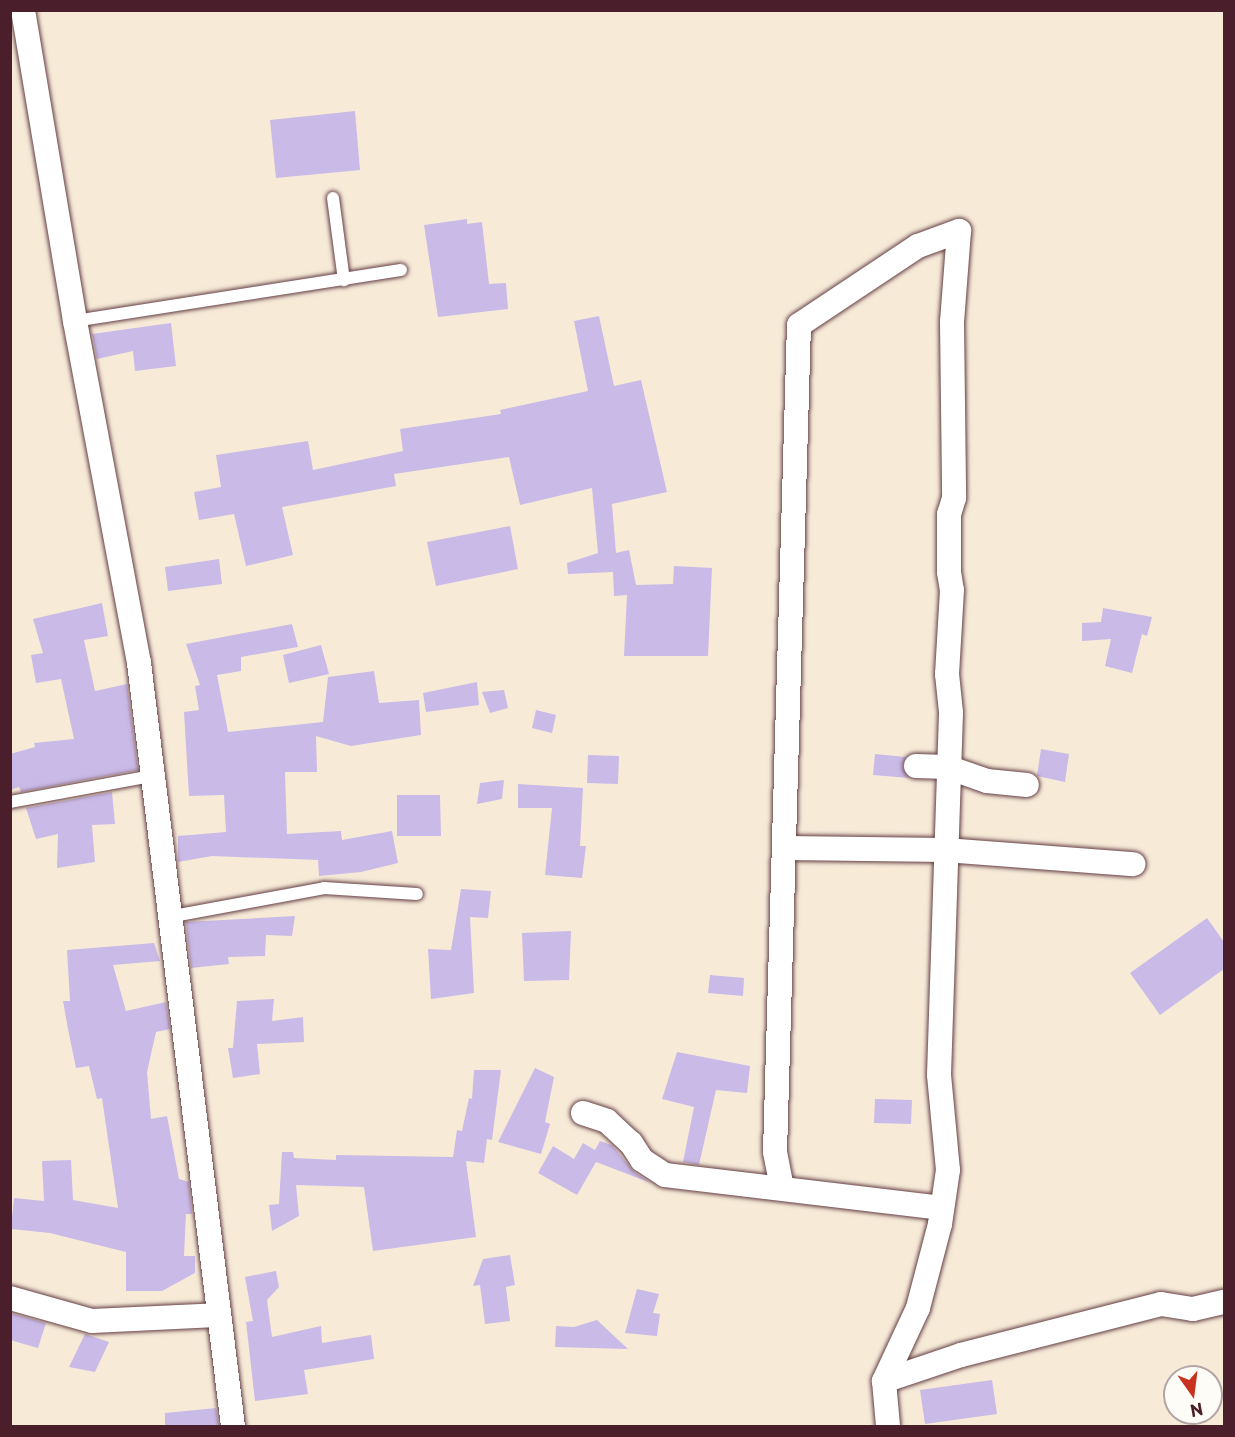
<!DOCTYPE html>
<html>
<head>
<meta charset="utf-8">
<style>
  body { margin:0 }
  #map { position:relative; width:1235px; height:1437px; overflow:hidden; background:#f7ebd8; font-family:"Playpen Sans",sans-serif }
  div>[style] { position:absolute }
  .building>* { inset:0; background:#cabae7 }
  .roads { filter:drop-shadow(0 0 2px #643e45) drop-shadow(0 0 2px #643e45) }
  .lane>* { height:12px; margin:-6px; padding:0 6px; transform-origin:6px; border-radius:6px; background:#fff }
  .street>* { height:24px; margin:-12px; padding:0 12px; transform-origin:12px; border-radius:12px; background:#fff }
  span { translate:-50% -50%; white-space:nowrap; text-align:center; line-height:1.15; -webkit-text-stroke:4.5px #fdfcf7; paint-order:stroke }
  .frame { position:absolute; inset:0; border:12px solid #4a1f2b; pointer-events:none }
  .north { position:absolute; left:1163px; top:1365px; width:60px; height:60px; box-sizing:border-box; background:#fdfcf7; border:2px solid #b5a4a5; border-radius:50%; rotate:166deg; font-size:16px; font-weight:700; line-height:24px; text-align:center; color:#4a1f2b }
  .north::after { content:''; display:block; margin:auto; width:21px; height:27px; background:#c8321e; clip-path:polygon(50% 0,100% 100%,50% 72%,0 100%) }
</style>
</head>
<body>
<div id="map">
  <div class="building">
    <i style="clip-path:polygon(355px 111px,360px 170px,276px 178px,270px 120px)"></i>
    <i style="clip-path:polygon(467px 219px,467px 224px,482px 222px,489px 284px,506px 283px,508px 309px,438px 317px,424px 225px)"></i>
    <i style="clip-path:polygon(599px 316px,614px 386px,641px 380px,667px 492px,612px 504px,616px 553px,629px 550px,636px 585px,673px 584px,674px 566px,712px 568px,708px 656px,624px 656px,627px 595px,614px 596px,613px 572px,568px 574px,567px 563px,598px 553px,592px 488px,520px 505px,509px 457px,394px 474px,396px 486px,282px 507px,293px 555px,246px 566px,234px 514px,199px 520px,194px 492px,221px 487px,216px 455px,308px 441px,313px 470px,403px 451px,400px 429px,501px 414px,500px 410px,588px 391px,574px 321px)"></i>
    <i style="clip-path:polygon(171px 323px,176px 366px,135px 371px,133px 351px,97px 359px,92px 334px)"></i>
    <i style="clip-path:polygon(510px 526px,518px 569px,436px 586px,427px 542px)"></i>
    <i style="clip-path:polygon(219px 559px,222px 584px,168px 591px,165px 567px)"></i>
    <i style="clip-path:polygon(102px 603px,108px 636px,84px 640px,95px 691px,127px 684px,138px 770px,21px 792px,19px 787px,10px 790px,10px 754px,35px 747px,34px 743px,74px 739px,61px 679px,36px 683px,31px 655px,43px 653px,33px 619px)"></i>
    <i style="clip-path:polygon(1103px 608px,1152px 617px,1147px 636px,1142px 634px,1132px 673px,1105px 666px,1111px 639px,1082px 641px,1082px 623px,1101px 622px)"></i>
    <i style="clip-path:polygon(292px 624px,298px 647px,241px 657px,241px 671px,217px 675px,228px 732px,323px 722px,328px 677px,374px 671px,379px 703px,419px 700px,421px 735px,351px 746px,316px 736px,317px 772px,285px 772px,287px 834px,341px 831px,342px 840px,392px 831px,398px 863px,361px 872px,319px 876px,318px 860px,212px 856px,178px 862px,178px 836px,226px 832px,224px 795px,189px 796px,184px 712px,199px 710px,195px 686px,200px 685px,186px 644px)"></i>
    <i style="clip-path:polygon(321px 645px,329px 674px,289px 683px,283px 655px)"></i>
    <i style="clip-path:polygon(477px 682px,479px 705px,426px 712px,423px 693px)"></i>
    <i style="clip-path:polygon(504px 690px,508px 708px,490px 713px,482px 692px)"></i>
    <i style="clip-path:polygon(536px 710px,556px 715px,552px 733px,532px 728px)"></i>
    <i style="clip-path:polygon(1041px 749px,1069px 754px,1065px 782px,1037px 776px)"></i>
    <i style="clip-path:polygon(875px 754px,906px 757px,902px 766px,909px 778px,873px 775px)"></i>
    <i style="clip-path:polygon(588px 755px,619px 756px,618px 784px,587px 783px)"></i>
    <i style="clip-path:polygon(504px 780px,502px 799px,477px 804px,480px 783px)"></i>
    <i style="clip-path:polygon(518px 784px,583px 788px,580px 846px,586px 846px,582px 878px,545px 875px,552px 808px,518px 808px)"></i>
    <i style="clip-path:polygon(112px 792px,115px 824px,92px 825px,95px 862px,57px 868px,58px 834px,36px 839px,26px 808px)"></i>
    <i style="clip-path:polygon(397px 795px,440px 795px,441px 836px,397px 836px)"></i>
    <i style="clip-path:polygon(461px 889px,491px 891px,488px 918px,470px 917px,474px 993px,431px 999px,428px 949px,451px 950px)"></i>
    <i style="clip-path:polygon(295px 916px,292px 936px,266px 935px,265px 956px,228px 957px,229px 964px,191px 968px,186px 922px)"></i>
    <i style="clip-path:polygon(1207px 918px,1224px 942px,1224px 969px,1160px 1015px,1130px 973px)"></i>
    <i style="clip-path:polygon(571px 931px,569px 980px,524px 981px,522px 933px)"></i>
    <i style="clip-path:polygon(154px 943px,160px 961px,113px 965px,126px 1011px,166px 1002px,170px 1029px,156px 1032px,147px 1072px,151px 1119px,167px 1116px,179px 1179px,189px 1182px,192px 1214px,186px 1214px,184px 1256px,195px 1256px,195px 1273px,162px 1291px,126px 1291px,126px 1252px,50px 1233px,11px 1229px,14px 1198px,44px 1201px,42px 1161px,71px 1160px,73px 1200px,118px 1208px,102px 1098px,97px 1099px,89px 1066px,76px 1068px,68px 1029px,63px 1001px,70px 1001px,67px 950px)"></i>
    <i style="clip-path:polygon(710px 975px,744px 978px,743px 996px,708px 993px)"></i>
    <i style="clip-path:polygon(274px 999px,272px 1021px,303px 1017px,304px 1042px,257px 1044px,260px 1074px,233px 1078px,228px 1048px,233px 1048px,237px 1001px)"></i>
    <i style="clip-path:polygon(677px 1052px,750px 1066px,747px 1093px,716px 1090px,699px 1165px,683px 1162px,694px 1107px,662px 1099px)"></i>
    <i style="clip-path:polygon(535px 1068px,554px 1077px,545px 1122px,550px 1124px,541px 1154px,498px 1142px)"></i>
    <i style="clip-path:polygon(474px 1070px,501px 1070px,492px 1140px,487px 1139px,484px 1163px,466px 1161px,476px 1237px,373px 1251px,364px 1187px,296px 1185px,299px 1216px,272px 1231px,269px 1205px,279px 1204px,282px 1152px,293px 1152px,294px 1158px,336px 1160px,336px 1155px,453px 1157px,457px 1130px,462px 1131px,469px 1098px,472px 1099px)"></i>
    <i style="clip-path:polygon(875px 1099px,912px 1100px,911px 1124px,874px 1123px)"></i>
    <i style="clip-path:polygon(600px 1141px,612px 1145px,634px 1172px,651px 1183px,596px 1162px,577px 1195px,538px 1173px,553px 1146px,574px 1159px,583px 1143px,595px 1150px)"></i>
    <i style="clip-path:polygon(510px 1255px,515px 1285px,506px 1287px,510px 1321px,485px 1324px,480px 1285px,473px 1286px,483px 1259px)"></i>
    <i style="clip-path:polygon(276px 1271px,279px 1287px,267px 1300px,272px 1337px,321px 1326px,322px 1343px,371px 1335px,374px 1359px,304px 1370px,308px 1394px,255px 1401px,246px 1322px,253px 1321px,245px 1277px)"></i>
    <i style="clip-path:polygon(637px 1289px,659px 1294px,653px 1313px,660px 1314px,657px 1336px,625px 1333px)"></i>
    <i style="clip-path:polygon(10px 1313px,46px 1323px,38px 1348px,10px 1340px)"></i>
    <i style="clip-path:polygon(597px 1320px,628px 1349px,555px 1347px,556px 1326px,574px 1327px)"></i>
    <i style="clip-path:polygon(85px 1334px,109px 1342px,95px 1372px,69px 1367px)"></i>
    <i style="clip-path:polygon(992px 1380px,997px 1414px,925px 1424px,920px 1390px)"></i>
    <i style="clip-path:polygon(216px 1408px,219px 1426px,165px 1426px,165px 1413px)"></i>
  </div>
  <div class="roads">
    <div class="lane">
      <i style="left:333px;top:198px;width:83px;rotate:82.4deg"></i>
      <i style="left:75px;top:321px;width:330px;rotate:-8.9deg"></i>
      <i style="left:10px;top:802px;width:144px;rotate:-10.4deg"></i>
      <i style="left:168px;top:917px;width:159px;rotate:-10.5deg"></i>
      <i style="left:324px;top:888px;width:93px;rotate:3.7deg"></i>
    </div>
    <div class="street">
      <i style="left:23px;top:10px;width:315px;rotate:80.5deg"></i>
      <i style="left:75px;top:321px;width:348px;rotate:79.4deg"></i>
      <i style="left:139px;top:663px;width:769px;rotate:82.98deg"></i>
      <i style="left:916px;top:766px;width:31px;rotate:2deg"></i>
      <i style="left:947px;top:767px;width:42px;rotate:19.3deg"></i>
      <i style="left:987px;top:781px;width:40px;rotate:5.7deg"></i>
      <i style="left:786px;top:848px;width:159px;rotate:0.7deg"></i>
      <i style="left:945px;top:850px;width:189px;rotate:4.3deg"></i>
      <i style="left:583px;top:1113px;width:25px;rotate:18deg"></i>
      <i style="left:607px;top:1121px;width:33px;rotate:43deg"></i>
      <i style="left:631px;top:1143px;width:20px;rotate:57deg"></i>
      <i style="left:642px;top:1160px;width:27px;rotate:33deg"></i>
      <i style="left:665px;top:1175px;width:279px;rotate:6.8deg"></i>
      <i style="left:782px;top:1188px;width:37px;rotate:-101deg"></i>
      <i style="left:775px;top:1152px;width:827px;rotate:-88.34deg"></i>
      <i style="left:799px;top:325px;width:143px;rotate:-33.6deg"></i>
      <i style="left:918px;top:246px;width:44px;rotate:-20.1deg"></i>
      <i style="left:959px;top:231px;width:91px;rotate:94.4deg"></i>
      <i style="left:952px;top:322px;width:176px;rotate:89.3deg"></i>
      <i style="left:954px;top:498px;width:17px;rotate:107deg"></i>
      <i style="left:949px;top:514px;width:58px;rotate:90deg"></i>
      <i style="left:949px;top:572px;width:18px;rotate:81deg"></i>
      <i style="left:952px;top:590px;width:84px;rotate:93.4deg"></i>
      <i style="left:947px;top:674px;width:39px;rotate:84deg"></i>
      <i style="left:951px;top:713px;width:362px;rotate:91.9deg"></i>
      <i style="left:939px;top:1075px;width:95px;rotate:84.6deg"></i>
      <i style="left:948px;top:1170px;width:55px;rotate:98.4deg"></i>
      <i style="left:940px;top:1224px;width:87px;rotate:104.7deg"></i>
      <i style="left:918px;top:1308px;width:81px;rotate:115deg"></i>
      <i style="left:884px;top:1381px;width:45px;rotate:84.9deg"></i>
      <i style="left:10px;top:1298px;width:85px;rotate:15.7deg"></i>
      <i style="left:92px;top:1321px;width:125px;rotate:-2.7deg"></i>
      <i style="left:884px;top:1381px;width:81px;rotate:-18.7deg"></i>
      <i style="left:961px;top:1355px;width:206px;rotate:-14.3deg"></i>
      <i style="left:1161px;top:1304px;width:32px;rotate:9deg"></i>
      <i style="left:1193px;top:1309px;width:32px;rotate:-13deg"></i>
    </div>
  </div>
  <div class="frame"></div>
  <div class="north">N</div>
</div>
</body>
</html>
